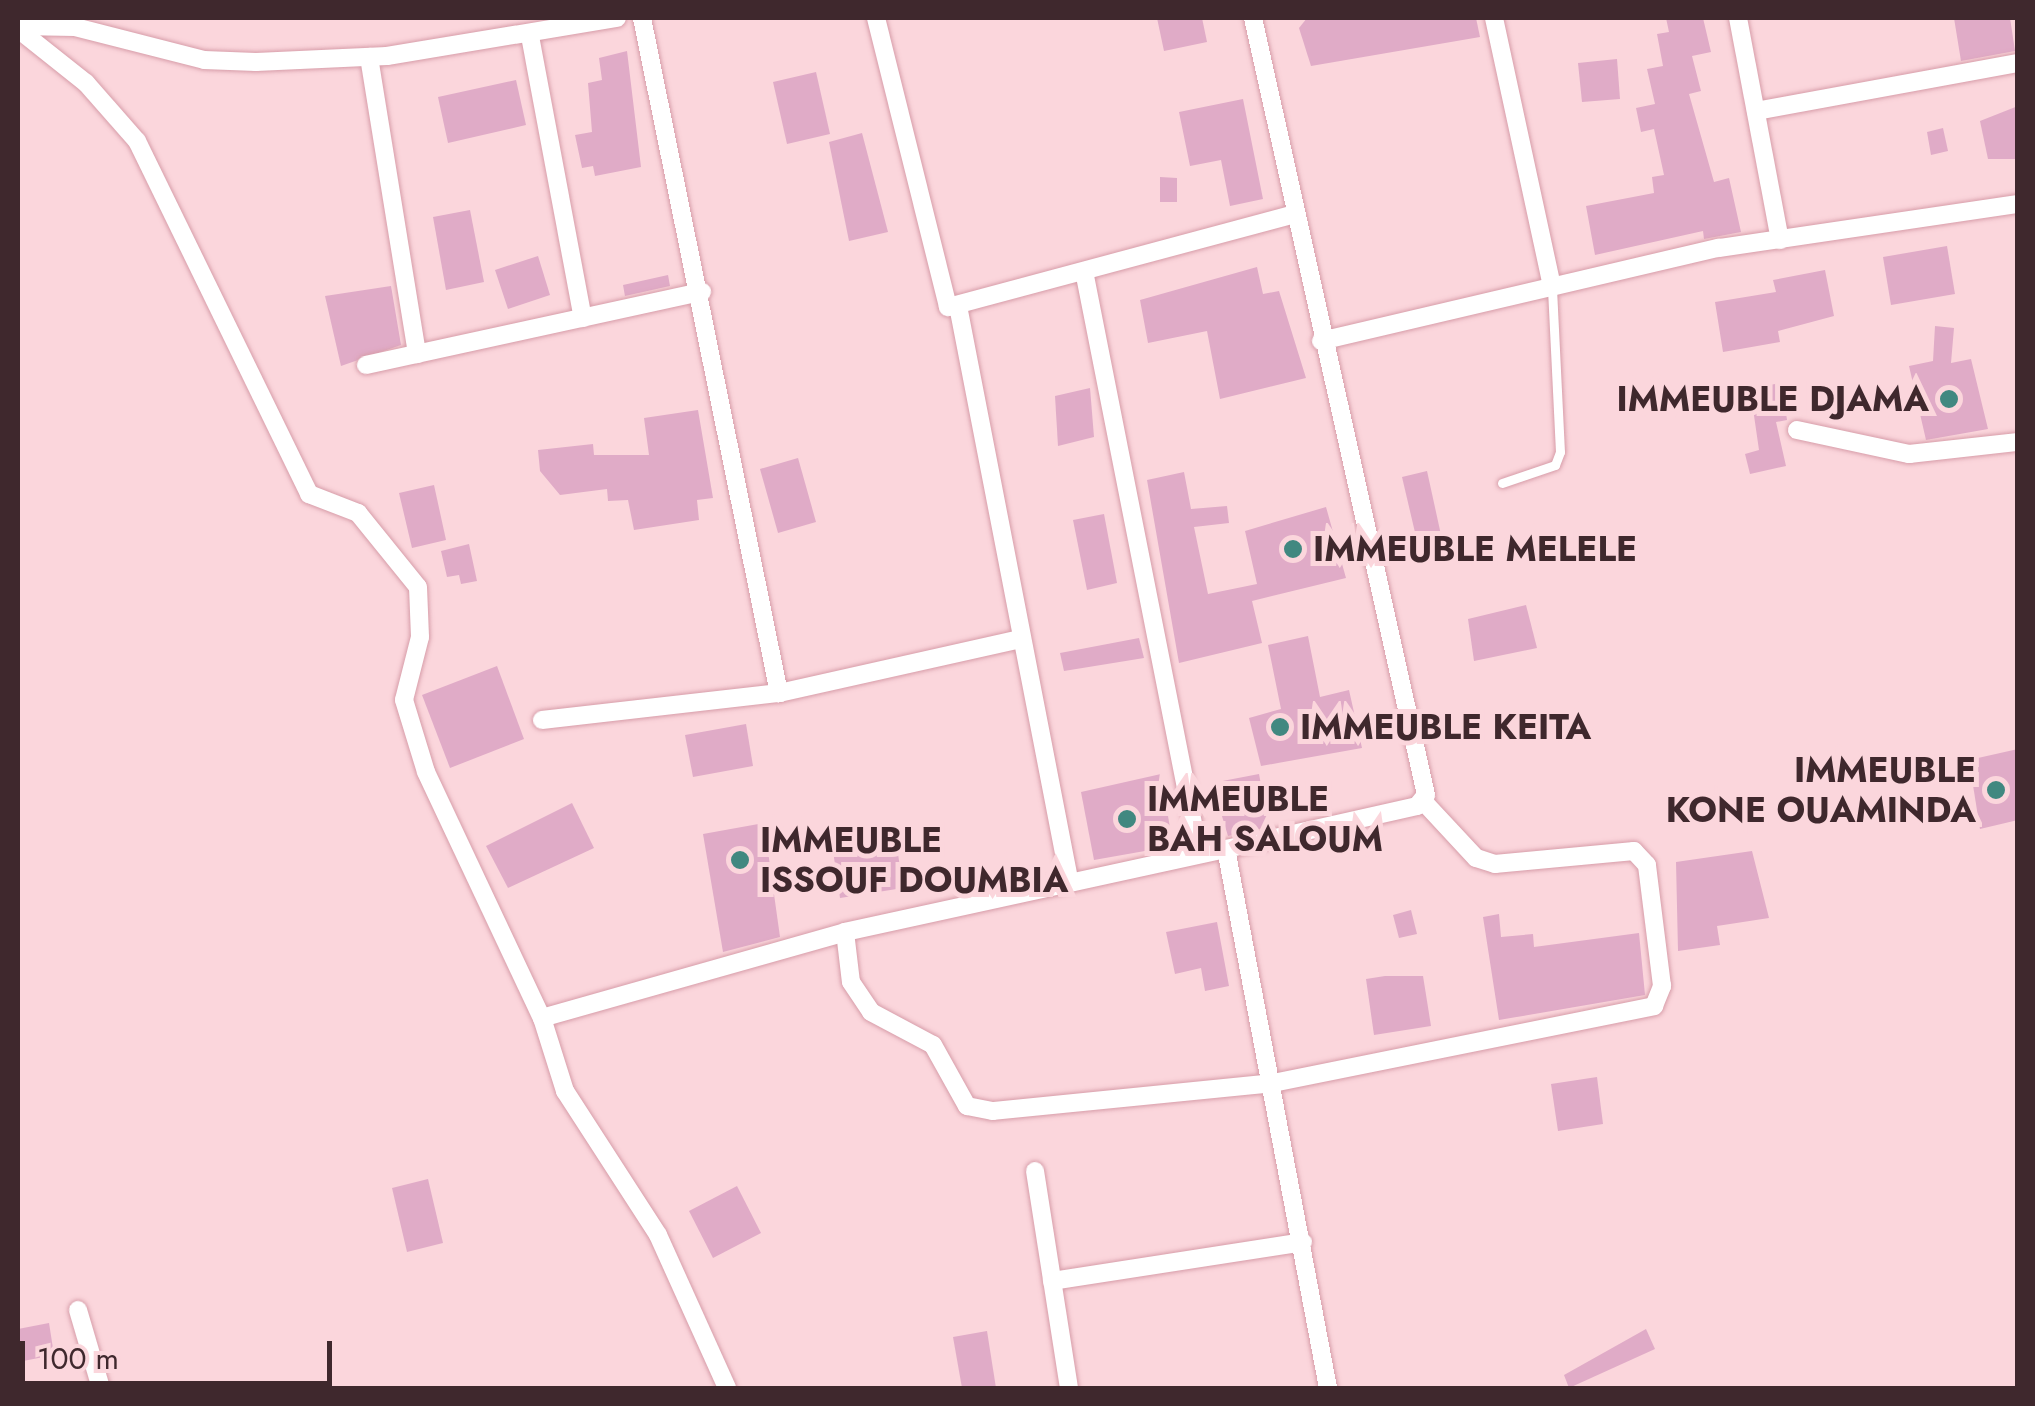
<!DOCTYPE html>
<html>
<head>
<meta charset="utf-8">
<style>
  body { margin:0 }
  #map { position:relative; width:2035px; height:1406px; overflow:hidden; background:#fbd6dc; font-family:Jost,sans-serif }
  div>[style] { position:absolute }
  .building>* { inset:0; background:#e0abc7 }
  .roads { filter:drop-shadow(0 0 2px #d79da9) drop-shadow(0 0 2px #d79da9) }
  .service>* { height:9px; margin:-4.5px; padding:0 4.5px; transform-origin:4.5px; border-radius:4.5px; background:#fff }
  .minor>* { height:18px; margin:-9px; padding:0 9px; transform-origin:9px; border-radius:9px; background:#fff }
  .dots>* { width:28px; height:28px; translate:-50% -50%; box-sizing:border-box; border:5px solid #fbd6dc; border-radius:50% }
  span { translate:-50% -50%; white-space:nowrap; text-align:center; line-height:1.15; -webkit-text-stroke:10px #fbd6dc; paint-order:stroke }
  .poi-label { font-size:35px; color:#3f282d; font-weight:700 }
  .right { translate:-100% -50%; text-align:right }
  .left { translate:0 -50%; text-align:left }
  .frame { position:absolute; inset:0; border:20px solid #3f282d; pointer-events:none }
  .scale { position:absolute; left:20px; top:1341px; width:312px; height:45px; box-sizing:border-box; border:5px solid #3f282d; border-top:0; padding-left:12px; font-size:30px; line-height:35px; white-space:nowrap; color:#3f282d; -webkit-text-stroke:8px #fbd6dc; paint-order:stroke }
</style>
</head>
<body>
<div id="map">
  <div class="building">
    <i style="clip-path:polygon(1157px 18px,1202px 18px,1207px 42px,1164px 51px)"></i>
    <i style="clip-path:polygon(1307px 18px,1476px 18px,1480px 37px,1311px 66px,1299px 28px)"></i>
    <i style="clip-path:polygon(1666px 18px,1703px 18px,1711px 52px,1692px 56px,1701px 91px,1689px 94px,1714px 182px,1729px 178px,1741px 232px,1704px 239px,1703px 231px,1595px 255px,1586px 206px,1654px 193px,1652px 177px,1664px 175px,1654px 129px,1641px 132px,1636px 108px,1655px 104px,1647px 69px,1663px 66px,1657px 34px,1669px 32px)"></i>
    <i style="clip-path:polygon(1954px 18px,2010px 18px,2015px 51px,1961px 61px)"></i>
    <i style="clip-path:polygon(627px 51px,641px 167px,595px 176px,593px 166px,582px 168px,575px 135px,592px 132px,588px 83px,602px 80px,599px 58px)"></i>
    <i style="clip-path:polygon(1617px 59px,1620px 99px,1582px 102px,1578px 63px)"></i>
    <i style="clip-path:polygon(816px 72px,830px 134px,787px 144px,773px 82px)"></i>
    <i style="clip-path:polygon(516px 80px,526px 125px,448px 143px,438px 97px)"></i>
    <i style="clip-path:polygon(1243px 99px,1263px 199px,1230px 206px,1221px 160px,1190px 166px,1179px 112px)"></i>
    <i style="clip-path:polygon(2018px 106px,2018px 159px,1988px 159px,1980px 121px)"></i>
    <i style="clip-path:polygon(1943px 128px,1948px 151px,1931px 155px,1927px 132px)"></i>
    <i style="clip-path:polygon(862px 133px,888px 232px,849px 241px,829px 142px)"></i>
    <i style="clip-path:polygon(1160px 177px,1177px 178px,1177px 202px,1160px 202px)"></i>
    <i style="clip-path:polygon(470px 210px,484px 282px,446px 290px,433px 217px)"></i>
    <i style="clip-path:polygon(1947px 246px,1955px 294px,1891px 305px,1883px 257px)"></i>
    <i style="clip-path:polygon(538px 256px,550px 295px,508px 309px,495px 270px)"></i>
    <i style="clip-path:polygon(1257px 267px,1263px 294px,1279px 291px,1306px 378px,1220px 399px,1207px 331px,1148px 343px,1140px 300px)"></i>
    <i style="clip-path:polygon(1825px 270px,1834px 316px,1778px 331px,1780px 342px,1723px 352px,1715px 302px,1776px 292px,1773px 280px)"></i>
    <i style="clip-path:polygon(668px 275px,670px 286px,625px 296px,623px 285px)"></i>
    <i style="clip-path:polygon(391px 286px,401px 345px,341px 366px,325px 296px)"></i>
    <i style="clip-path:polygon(1935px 326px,1954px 328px,1951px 363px,1971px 359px,1988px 429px,1926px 440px,1909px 366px,1933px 361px)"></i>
    <i style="clip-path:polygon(1782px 383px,1787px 420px,1776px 422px,1786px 466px,1750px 474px,1745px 454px,1759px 450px,1750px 388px)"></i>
    <i style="clip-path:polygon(1090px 388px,1094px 437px,1058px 446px,1055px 396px)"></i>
    <i style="clip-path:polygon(698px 410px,713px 498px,697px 500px,699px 520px,634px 530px,628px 500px,608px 501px,607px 489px,560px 495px,540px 471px,538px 450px,593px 444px,594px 455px,649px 455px,644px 418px)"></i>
    <i style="clip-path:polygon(798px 458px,816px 522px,778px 533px,760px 469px)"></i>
    <i style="clip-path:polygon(1427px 471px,1441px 535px,1417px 541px,1402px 477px)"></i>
    <i style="clip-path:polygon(1184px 472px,1191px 509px,1227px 506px,1229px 523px,1194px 527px,1208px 594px,1257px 584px,1245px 531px,1326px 507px,1346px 578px,1252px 601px,1262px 643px,1179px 663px,1147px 480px)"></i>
    <i style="clip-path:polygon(434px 485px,446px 540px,412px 548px,399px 493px)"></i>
    <i style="clip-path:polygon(1104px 514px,1117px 583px,1087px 590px,1073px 520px)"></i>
    <i style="clip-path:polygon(469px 544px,477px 581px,461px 584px,459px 575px,447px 577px,441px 551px)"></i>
    <i style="clip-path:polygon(1526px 605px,1537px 648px,1474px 661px,1468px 619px)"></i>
    <i style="clip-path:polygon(1308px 636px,1320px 697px,1349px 690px,1362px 748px,1261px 766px,1249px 718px,1281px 709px,1268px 645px)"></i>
    <i style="clip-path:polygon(1139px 638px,1144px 658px,1064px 671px,1060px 653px)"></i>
    <i style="clip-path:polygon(497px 666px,524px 739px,450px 768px,422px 695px)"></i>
    <i style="clip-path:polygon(746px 724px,753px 766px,693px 777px,685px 735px)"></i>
    <i style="clip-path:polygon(2018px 749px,2018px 820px,1980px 829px,1969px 760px)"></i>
    <i style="clip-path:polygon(1161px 774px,1173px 846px,1094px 860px,1081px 792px)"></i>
    <i style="clip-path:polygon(1259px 774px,1269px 827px,1228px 836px,1212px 783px)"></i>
    <i style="clip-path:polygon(572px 803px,594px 848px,508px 888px,486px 846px)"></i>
    <i style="clip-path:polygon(764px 823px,780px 937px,723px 952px,703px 834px)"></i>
    <i style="clip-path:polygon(869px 835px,871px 844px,896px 840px,903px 888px,840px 898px,833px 851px)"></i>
    <i style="clip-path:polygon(1752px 851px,1769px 918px,1717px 926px,1720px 945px,1678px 951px,1676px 862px)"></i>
    <i style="clip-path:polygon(1411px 910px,1417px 934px,1399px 938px,1393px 915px)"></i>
    <i style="clip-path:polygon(1499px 914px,1501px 937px,1533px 934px,1534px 947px,1639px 933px,1645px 995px,1499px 1020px,1483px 917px)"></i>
    <i style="clip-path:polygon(1217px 922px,1229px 986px,1205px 991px,1201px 968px,1175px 974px,1166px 932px)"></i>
    <i style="clip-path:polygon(1385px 976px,1423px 976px,1431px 1026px,1374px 1035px,1366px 979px)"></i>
    <i style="clip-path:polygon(1597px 1077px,1603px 1124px,1558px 1131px,1551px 1084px)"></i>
    <i style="clip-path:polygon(428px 1179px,443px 1243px,407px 1252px,392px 1188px)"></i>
    <i style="clip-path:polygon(737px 1186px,761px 1233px,713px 1258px,689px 1211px)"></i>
    <i style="clip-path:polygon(49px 1323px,54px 1355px,18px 1362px,18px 1329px)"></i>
    <i style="clip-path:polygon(1646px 1329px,1655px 1349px,1569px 1388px,1564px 1375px)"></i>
    <i style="clip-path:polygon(987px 1331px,996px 1388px,962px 1388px,953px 1337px)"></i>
  </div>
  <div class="roads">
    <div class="service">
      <i style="left:1502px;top:483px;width:56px;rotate:-18.8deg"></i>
      <i style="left:1555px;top:465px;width:14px;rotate:-69deg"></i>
      <i style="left:1560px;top:452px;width:165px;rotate:-92.8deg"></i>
    </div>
    <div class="minor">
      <i style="left:642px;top:18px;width:689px;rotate:78.53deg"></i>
      <i style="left:876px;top:18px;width:298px;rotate:76deg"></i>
      <i style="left:948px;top:307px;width:356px;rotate:-15deg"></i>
      <i style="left:1494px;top:18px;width:275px;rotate:77.8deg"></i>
      <i style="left:1738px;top:18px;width:226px;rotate:79.3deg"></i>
      <i style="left:18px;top:26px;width:57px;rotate:1deg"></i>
      <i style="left:75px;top:27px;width:133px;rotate:14.3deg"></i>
      <i style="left:204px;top:60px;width:52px;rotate:2.2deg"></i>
      <i style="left:256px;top:62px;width:131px;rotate:-2.6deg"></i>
      <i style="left:387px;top:56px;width:233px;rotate:-9.4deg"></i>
      <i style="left:18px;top:29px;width:87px;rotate:38.5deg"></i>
      <i style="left:86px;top:83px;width:77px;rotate:48.7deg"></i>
      <i style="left:137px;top:141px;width:393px;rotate:64deg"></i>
      <i style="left:309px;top:494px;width:53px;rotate:21.2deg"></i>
      <i style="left:358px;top:513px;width:95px;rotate:51deg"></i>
      <i style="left:418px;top:587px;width:50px;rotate:87.7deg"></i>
      <i style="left:420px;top:637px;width:65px;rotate:104.3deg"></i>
      <i style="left:404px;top:700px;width:75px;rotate:73deg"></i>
      <i style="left:426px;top:772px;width:272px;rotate:64.8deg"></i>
      <i style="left:542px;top:1018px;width:77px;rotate:72.5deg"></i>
      <i style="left:565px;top:1091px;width:171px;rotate:57.1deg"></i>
      <i style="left:658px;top:1235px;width:168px;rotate:65.7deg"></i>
      <i style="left:530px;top:36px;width:287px;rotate:79.4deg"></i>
      <i style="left:369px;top:57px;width:301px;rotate:80.8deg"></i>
      <i style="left:1756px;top:111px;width:266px;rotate:-10.4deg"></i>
      <i style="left:1085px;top:276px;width:589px;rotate:78.84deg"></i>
      <i style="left:959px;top:311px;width:579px;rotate:79.04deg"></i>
      <i style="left:1321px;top:341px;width:409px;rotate:-13.2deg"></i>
      <i style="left:1719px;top:248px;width:302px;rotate:-8.4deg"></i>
      <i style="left:366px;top:365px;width:344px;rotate:-12.3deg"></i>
      <i style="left:1797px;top:430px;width:115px;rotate:12.1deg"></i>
      <i style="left:1909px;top:454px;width:110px;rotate:-6.3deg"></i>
      <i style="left:542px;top:720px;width:239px;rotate:-6.5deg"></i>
      <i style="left:779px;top:693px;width:247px;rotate:-12.6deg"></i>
      <i style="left:1226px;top:849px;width:196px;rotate:-12.7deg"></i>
      <i style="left:1417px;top:806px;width:14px;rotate:-51deg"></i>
      <i style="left:1426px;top:795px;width:796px;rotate:-102.55deg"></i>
      <i style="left:845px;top:932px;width:50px;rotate:83.2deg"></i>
      <i style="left:851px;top:982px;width:36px;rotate:56deg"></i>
      <i style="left:871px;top:1012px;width:70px;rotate:28deg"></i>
      <i style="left:933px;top:1045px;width:70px;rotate:60.9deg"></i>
      <i style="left:967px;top:1106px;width:26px;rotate:11deg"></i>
      <i style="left:993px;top:1111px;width:281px;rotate:-5.7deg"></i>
      <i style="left:1273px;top:1083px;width:389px;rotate:-11.4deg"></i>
      <i style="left:1654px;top:1006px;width:22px;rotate:-68deg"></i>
      <i style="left:1662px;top:986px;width:122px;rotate:-97.1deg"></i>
      <i style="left:1647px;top:865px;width:19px;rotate:-133deg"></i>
      <i style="left:1634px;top:851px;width:140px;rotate:174.7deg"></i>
      <i style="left:1495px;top:864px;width:20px;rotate:-162deg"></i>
      <i style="left:1476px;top:858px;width:76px;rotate:-132.9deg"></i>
      <i style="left:542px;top:1018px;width:315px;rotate:-15.8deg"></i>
      <i style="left:845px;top:932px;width:390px;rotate:-12.3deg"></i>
      <i style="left:1226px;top:849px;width:549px;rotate:79.28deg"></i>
      <i style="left:1035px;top:1171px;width:220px;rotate:81.1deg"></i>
      <i style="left:1052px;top:1281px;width:254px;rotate:-8.8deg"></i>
      <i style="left:78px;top:1310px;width:81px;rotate:73.6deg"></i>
    </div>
  </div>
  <div class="dots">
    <i style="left:1949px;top:399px;background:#418880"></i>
    <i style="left:1293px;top:549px;background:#418880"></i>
    <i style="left:1280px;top:727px;background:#418880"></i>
    <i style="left:1996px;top:790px;background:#418880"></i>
    <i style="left:1127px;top:819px;background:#418880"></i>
    <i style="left:740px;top:860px;background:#418880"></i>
  </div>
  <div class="poi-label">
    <span class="right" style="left:1929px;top:399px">IMMEUBLE DJAMA</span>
    <span class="left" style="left:1313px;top:549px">IMMEUBLE MELELE</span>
    <span class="left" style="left:1300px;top:727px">IMMEUBLE KEITA</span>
    <span class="right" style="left:1976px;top:790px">IMMEUBLE<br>KONE OUAMINDA</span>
    <span class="left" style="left:1147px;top:819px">IMMEUBLE<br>BAH SALOUM</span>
    <span class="left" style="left:760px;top:860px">IMMEUBLE<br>ISSOUF DOUMBIA</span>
  </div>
  <div class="frame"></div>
  <div class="scale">100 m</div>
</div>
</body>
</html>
